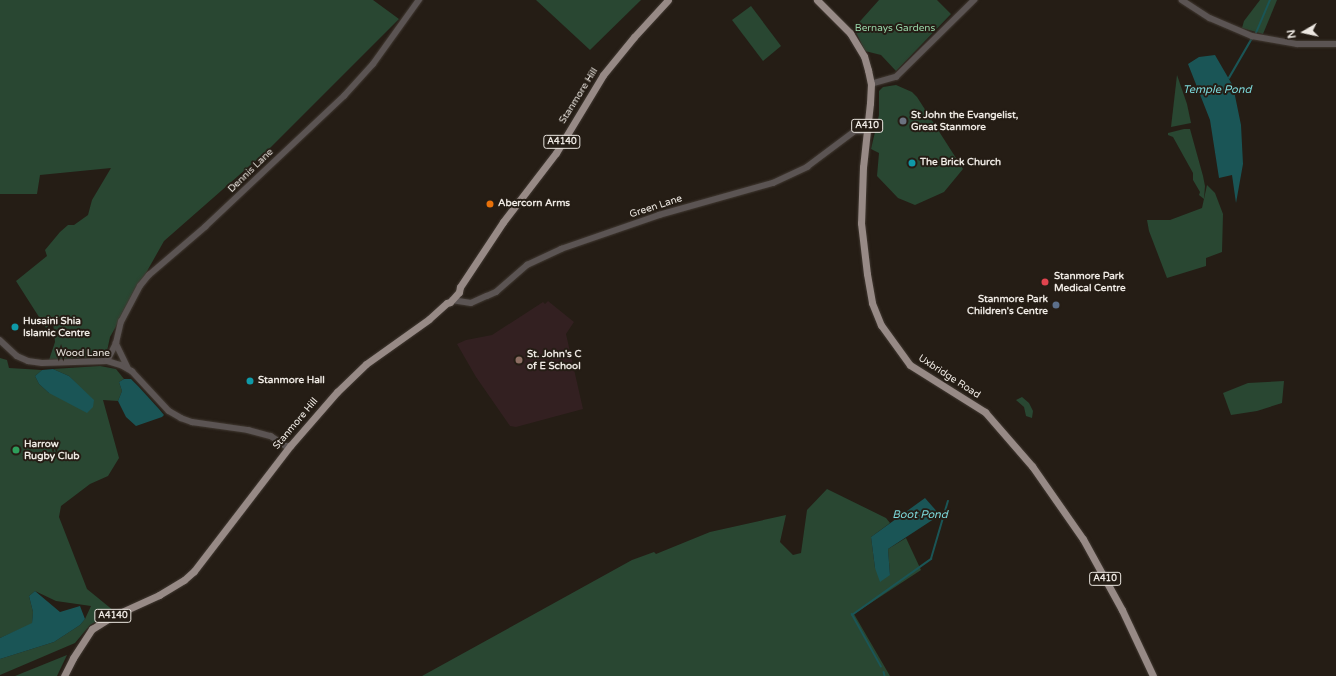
<!DOCTYPE html>
<html>
<head>
<meta charset="utf-8">
<style>
  body { margin:0 }
  #map { position:relative; width:1336px; height:676px; overflow:hidden; background:#251d15; font-family:"Varela Round",sans-serif }
  div>[style] { position:absolute }
  .education>* { inset:0; background:#332021 }
  .green>* { inset:0; background:#294732 }
  .water>* { inset:0; background:#1a5556 }
  .stream>* { height:1.5px; margin:-0.75px; padding:0 0.75px; transform-origin:0.75px; border-radius:0.75px; background:#1a5556 }
  .roads { filter:drop-shadow(0 0 1px #413932) drop-shadow(0 0 1px #413932) }
  .tertiary>* { height:5.5px; margin:-2.75px; padding:0 2.75px; transform-origin:2.75px; border-radius:2.75px; background:#5b5453 }
  .primary>* { height:7px; margin:-3.5px; padding:0 3.5px; transform-origin:3.5px; border-radius:3.5px; background:#978a86 }
  .dots>* { width:11px; height:11px; translate:-50% -50%; box-sizing:border-box; border:2px solid #251d15; border-radius:50% }
  span { translate:-50% -50%; white-space:nowrap; text-align:center; line-height:1.15; -webkit-text-stroke:4px #251d15; paint-order:stroke }
  .shield-label span { padding:1px 3px; background:#251d15; border:1px solid; border-radius:3px; -webkit-text-stroke-width:0 }
  .shield-label { font-size:9px; color:#ede8e2; font-weight:700 }
  .park-label { font-size:10px; color:#97d6a9 }
  .street-label { font-size:10px; color:#ede8e2 }
  .poi-label { font-size:10px; color:#ede8e2; font-weight:700 }
  .left { translate:0 -50%; text-align:left }
  .right { translate:-100% -50%; text-align:right }
  .water-label { font-size:11px; color:#7ddadc; font-style:italic }
  .north { position:absolute; left:1284px; top:12px; width:40px; height:40px; -webkit-text-stroke:3px #251d15; paint-order:stroke; rotate:261deg; font-size:11px; font-weight:700; line-height:16px; text-align:center; color:#ede8e2 }
  .north::after { content:''; display:block; margin:auto; width:14px; height:18px; background:#ede8e2; clip-path:polygon(50% 0,100% 100%,50% 72%,0 100%) }
</style>
</head>
<body>
<div id="map">
  <div class="education">
    <i style="clip-path:polygon(548px 301px,574px 322px,566px 334px,583px 409px,516px 427px,510px 426px,476px 377px,457px 344px,466px 340px,492px 335px,543px 302px,545px 304px)"></i>
  </div>
  <div class="green">
    <i style="clip-path:polygon(0 0,373px 0,399px 19px,271px 147px,164px 241px,110px 337px,106px 356px,49px 360px,55px 342px,53px 322px,46px 328px,16px 281px,47px 256px,45px 250px,60px 232px,68px 225px,74px 225px,88px 215px,92px 200px,111px 168px,40px 175px,37px 194px,0 194px)"></i>
    <i style="clip-path:polygon(536px 0,641px 0,590px 50px)"></i>
    <i style="clip-path:polygon(879px 0,937px 0,951px 14px,896px 71px,881px 55px,865px 51px,854px 28px)"></i>
    <i style="clip-path:polygon(1260px 0,1277px 0,1263px 34px,1242px 28px,1244px 21px)"></i>
    <i style="clip-path:polygon(751px 6px,781px 46px,763px 61px,732px 20px)"></i>
    <i style="clip-path:polygon(1177px 75px,1187px 104px,1191px 123px,1171px 127px)"></i>
    <i style="clip-path:polygon(896px 85px,912px 92px,917px 97px,963px 169px,944px 192px,915px 205px,898px 198px,877px 176px,879px 153px,871px 149px,879px 115px,879px 91px,883px 87px)"></i>
    <i style="clip-path:polygon(1184px 129px,1190px 129px,1203px 176px,1205px 186px,1204px 199px,1199px 195px,1200px 192px,1193px 180px,1193px 173px,1173px 137px,1168px 135px,1168px 133px)"></i>
    <i style="clip-path:polygon(1207px 185px,1215px 193px,1223px 214px,1222px 252px,1206px 258px,1206px 266px,1167px 278px,1149px 231px,1147px 220px,1170px 220px,1202px 208px)"></i>
    <i style="clip-path:polygon(0 358px,7px 360px,9px 368px,42px 370px,35px 376px,39px 384px,49px 393px,80px 388px,69px 376px,53px 369px,100px 366px,116px 369px,124px 379px,119px 382px,122px 391px,118px 401px,103px 400px,119px 458px,108px 476px,90px 484px,61px 506px,59px 517px,87px 589px,114px 611px,90px 625px,75px 643px,0 675px,0 659px,54px 642px,80px 625px,85px 619px,91px 606px,56px 601px,35px 591px,29px 596px,33px 612px,32px 624px,0 638px)"></i>
    <i style="clip-path:polygon(1284px 381px,1282px 403px,1257px 411px,1231px 415px,1223px 393px,1248px 383px)"></i>
    <i style="clip-path:polygon(1022px 397px,1029px 403px,1033px 411px,1032px 418px,1026px 416px,1024px 407px,1016px 400px)"></i>
    <i style="clip-path:polygon(827px 489px,886px 518px,890px 523px,871px 537px,875px 568px,890px 575px,888px 549px,906px 538px,921px 570px,854px 614px,890px 676px,422px 676px,632px 560px,654px 552px,656px 554px,710px 532px,786px 515px,780px 542px,793px 555px,801px 553px,807px 510px)"></i>
    <i style="clip-path:polygon(67px 655px,57px 676px,15px 676px)"></i>
  </div>
  <div class="water">
    <i style="clip-path:polygon(1215px 55px,1233px 86px,1241px 125px,1243px 164px,1236px 203px,1232px 175px,1219px 178px,1210px 120px,1188px 64px,1199px 57px)"></i>
    <i style="clip-path:polygon(53px 369px,69px 376px,94px 400px,93px 407px,87px 413px,49px 393px,39px 384px,35px 376px,42px 370px)"></i>
    <i style="clip-path:polygon(124px 379px,131px 379px,138px 386px,159px 409px,164px 415px,162px 417px,136px 426px,126px 417px,118px 401px,122px 391px,119px 382px)"></i>
    <i style="clip-path:polygon(925px 498px,940px 515px,888px 549px,890px 575px,880px 582px,875px 568px,871px 537px)"></i>
    <i style="clip-path:polygon(35px 591px,60px 612px,80px 606px,85px 619px,80px 625px,54px 642px,0 659px,0 638px,32px 623px,33px 612px,29px 596px)"></i>
  </div>
  <div class="stream">
    <i style="left:1256px;top:33px;width:36px;rotate:-67deg"></i>
    <i style="left:1229px;top:78px;width:44px;rotate:-59.9deg"></i>
    <i style="left:881px;top:667px;width:60px;rotate:-119.1deg"></i>
    <i style="left:852px;top:615px;width:97px;rotate:-35.3deg"></i>
    <i style="left:931px;top:559px;width:60px;rotate:-73.7deg"></i>
    <i style="left:884px;top:672px;width:4px;rotate:76deg"></i>
  </div>
  <div class="roads">
    <div class="tertiary">
      <i style="left:1182px;top:0;width:33px;rotate:33deg"></i>
      <i style="left:1210px;top:18px;width:46px;rotate:23.2deg"></i>
      <i style="left:1252px;top:36px;width:46px;rotate:10.1deg"></i>
      <i style="left:1297px;top:44px;width:39px"></i>
      <i style="left:871px;top:84px;width:26px;rotate:-16deg"></i>
      <i style="left:896px;top:77px;width:110px;rotate:-44.6deg"></i>
      <i style="left:452px;top:300px;width:19px;rotate:9deg"></i>
      <i style="left:471px;top:303px;width:17px;rotate:-24deg"></i>
      <i style="left:487px;top:296px;width:10px;rotate:-24deg"></i>
      <i style="left:496px;top:292px;width:41px;rotate:-41.1deg"></i>
      <i style="left:527px;top:265px;width:38px;rotate:-25deg"></i>
      <i style="left:561px;top:249px;width:104px;rotate:-19.1deg"></i>
      <i style="left:659px;top:215px;width:118px;rotate:-15.7deg"></i>
      <i style="left:773px;top:183px;width:38px;rotate:-25deg"></i>
      <i style="left:807px;top:167px;width:60px;rotate:-36.9deg"></i>
      <i style="left:855px;top:131px;width:12px"></i>
      <i style="left:0;top:340px;width:23px;rotate:43deg"></i>
      <i style="left:17px;top:356px;width:12px;rotate:24deg"></i>
      <i style="left:28px;top:361px;width:14px;rotate:8deg"></i>
      <i style="left:42px;top:363px;width:65px;rotate:-1.8deg"></i>
      <i style="left:107px;top:361px;width:15px;rotate:16deg"></i>
      <i style="left:121px;top:365px;width:13px;rotate:29deg"></i>
      <i style="left:132px;top:371px;width:54px;rotate:47.2deg"></i>
      <i style="left:169px;top:411px;width:14px;rotate:30deg"></i>
      <i style="left:181px;top:418px;width:12px;rotate:20deg"></i>
      <i style="left:192px;top:422px;width:57px;rotate:8.1deg"></i>
      <i style="left:248px;top:430px;width:24px;rotate:15deg"></i>
      <i style="left:271px;top:436px;width:18px;rotate:34deg"></i>
      <i style="left:286px;top:446px;width:4px"></i>
      <i style="left:116px;top:343px;width:28px;rotate:64deg"></i>
      <i style="left:107px;top:361px;width:20px;rotate:-63deg"></i>
      <i style="left:116px;top:343px;width:22px;rotate:-77deg"></i>
      <i style="left:121px;top:322px;width:41px;rotate:-62.2deg"></i>
      <i style="left:140px;top:286px;width:14px;rotate:-51deg"></i>
      <i style="left:149px;top:275px;width:74px;rotate:-40.6deg"></i>
      <i style="left:205px;top:227px;width:191px;rotate:-43.3deg"></i>
      <i style="left:344px;top:96px;width:43px;rotate:-47.8deg"></i>
      <i style="left:373px;top:64px;width:79px;rotate:-54.3deg"></i>
    </div>
    <div class="primary">
      <i style="left:817px;top:0;width:47px;rotate:45deg"></i>
      <i style="left:850px;top:33px;width:27px;rotate:59deg"></i>
      <i style="left:864px;top:56px;width:15px;rotate:74deg"></i>
      <i style="left:868px;top:70px;width:14px;rotate:78deg"></i>
      <i style="left:871px;top:84px;width:19px;rotate:93deg"></i>
      <i style="left:870px;top:103px;width:64px;rotate:96.2deg"></i>
      <i style="left:863px;top:167px;width:56px;rotate:92deg"></i>
      <i style="left:861px;top:223px;width:51px;rotate:83.3deg"></i>
      <i style="left:867px;top:274px;width:29px;rotate:80deg"></i>
      <i style="left:872px;top:303px;width:24px;rotate:68deg"></i>
      <i style="left:881px;top:325px;width:49px;rotate:54.1deg"></i>
      <i style="left:910px;top:365px;width:89px;rotate:32.1deg"></i>
      <i style="left:985px;top:412px;width:72px;rotate:49deg"></i>
      <i style="left:1032px;top:466px;width:89px;rotate:55.1deg"></i>
      <i style="left:1083px;top:539px;width:81px;rotate:61.2deg"></i>
      <i style="left:1122px;top:610px;width:73px;rotate:64.8deg"></i>
      <i style="left:64px;top:676px;width:20px;rotate:-63deg"></i>
      <i style="left:73px;top:658px;width:35px;rotate:-57deg"></i>
      <i style="left:92px;top:629px;width:25px;rotate:-32deg"></i>
      <i style="left:113px;top:616px;width:51px;rotate:-24.5deg"></i>
      <i style="left:159px;top:595px;width:29px;rotate:-31deg"></i>
      <i style="left:184px;top:580px;width:13px;rotate:-42deg"></i>
      <i style="left:194px;top:571px;width:158px;rotate:-52.5deg"></i>
      <i style="left:290px;top:446px;width:72px;rotate:-49deg"></i>
      <i style="left:337px;top:392px;width:40px;rotate:-44deg"></i>
      <i style="left:366px;top:364px;width:77px;rotate:-35.5deg"></i>
      <i style="left:429px;top:319px;width:24px;rotate:-42deg"></i>
      <i style="left:447px;top:303px;width:3px;rotate:-18deg"></i>
      <i style="left:450px;top:302px;width:13px;rotate:-48deg"></i>
      <i style="left:459px;top:292px;width:5px;rotate:-79deg"></i>
      <i style="left:460px;top:287px;width:78px;rotate:-56.5deg"></i>
      <i style="left:503px;top:222px;width:87px;rotate:-52.5deg"></i>
      <i style="left:556px;top:153px;width:91px;rotate:-58.9deg"></i>
      <i style="left:603px;top:75px;width:49px;rotate:-50.8deg"></i>
      <i style="left:634px;top:37px;width:50px;rotate:-47.4deg"></i>
    </div>
  </div>
  <div class="dots">
    <i style="left:903px;top:121px;background:#6b7280"></i>
    <i style="left:912px;top:163px;background:#0f9aa8"></i>
    <i style="left:490px;top:204px;background:#e8710a"></i>
    <i style="left:1045px;top:282px;background:#e0444e"></i>
    <i style="left:1056px;top:305px;background:#5c6f8a"></i>
    <i style="left:15px;top:327px;background:#0f9aa8"></i>
    <i style="left:519px;top:360px;background:#8d6e63"></i>
    <i style="left:250px;top:381px;background:#0f9aa8"></i>
    <i style="left:16px;top:450px;background:#2e9e5b"></i>
  </div>
  <div class="shield-label">
    <span style="left:867px;top:126px">A410</span>
    <span style="left:562px;top:142px">A4140</span>
    <span style="left:1105px;top:579px">A410</span>
    <span style="left:113px;top:616px">A4140</span>
  </div>
  <div class="park-label">
    <span style="left:895px;top:29px">Bernays Gardens</span>
  </div>
  <div class="street-label">
    <span style="left:579px;top:96px;rotate:-58deg">Stanmore Hill</span>
    <span style="left:251px;top:171px;rotate:-44deg">Dennis Lane</span>
    <span style="left:656px;top:207px;rotate:-18deg">Green Lane</span>
    <span style="left:83px;top:354px">Wood Lane</span>
    <span style="left:949px;top:377px;rotate:33deg">Uxbridge Road</span>
    <span style="left:296px;top:424px;rotate:-50deg">Stanmore Hill</span>
  </div>
  <div class="poi-label">
    <span class="left" style="left:911px;top:121px">St John the Evangelist,<br>Great Stanmore</span>
    <span class="left" style="left:920px;top:163px">The Brick Church</span>
    <span class="left" style="left:498px;top:204px">Abercorn Arms</span>
    <span class="left" style="left:1054px;top:282px">Stanmore Park<br>Medical Centre</span>
    <span class="right" style="left:1048px;top:305px">Stanmore Park<br>Children's Centre</span>
    <span class="left" style="left:23px;top:327px">Husaini Shia<br>Islamic Centre</span>
    <span class="left" style="left:527px;top:360px">St. John's C<br>of E School</span>
    <span class="left" style="left:258px;top:381px">Stanmore Hall</span>
    <span class="left" style="left:24px;top:450px">Harrow<br>Rugby Club</span>
  </div>
  <div class="water-label">
    <span style="left:1217px;top:90px">Temple Pond</span>
    <span style="left:920px;top:515px">Boot Pond</span>
  </div>
  <div class="north">N</div>
</div>
</body>
</html>
